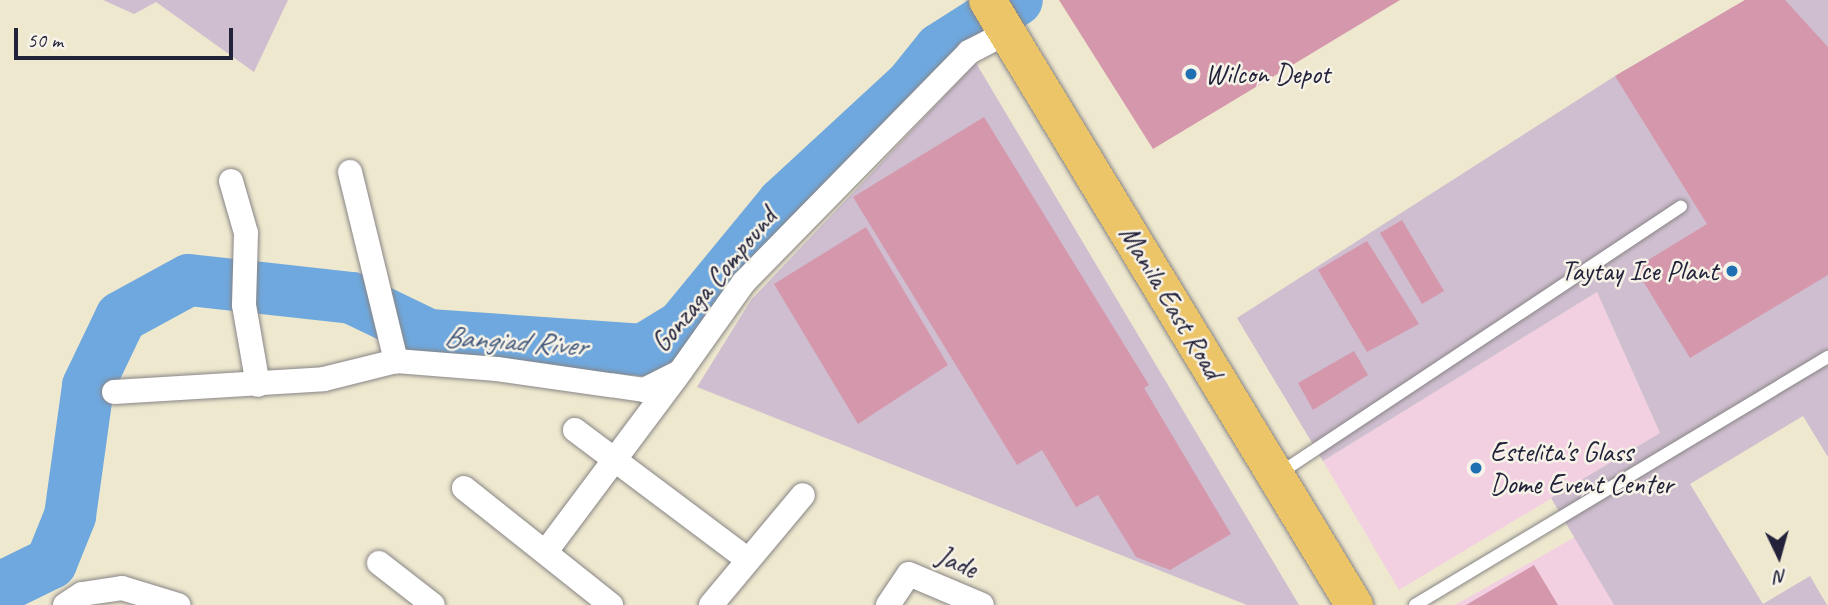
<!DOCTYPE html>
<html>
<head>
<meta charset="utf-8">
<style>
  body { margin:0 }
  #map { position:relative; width:1828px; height:605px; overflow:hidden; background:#eee8cf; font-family:Caveat,sans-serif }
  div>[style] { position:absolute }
  .built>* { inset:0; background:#f2d0e2 }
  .industrial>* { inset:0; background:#cfbed0 }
  .river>* { height:52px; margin:-26px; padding:0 26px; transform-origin:26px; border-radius:26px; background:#6fa8de }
  .building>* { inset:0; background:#d597ab }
  .roads { filter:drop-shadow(0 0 2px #888585) drop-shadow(0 0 2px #888585) }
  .lane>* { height:12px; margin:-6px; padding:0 6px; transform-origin:6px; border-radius:6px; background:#fff }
  .street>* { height:24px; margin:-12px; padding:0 12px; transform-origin:12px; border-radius:12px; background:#fff }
  .primary>* { height:37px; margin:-18.5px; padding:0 18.5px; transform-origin:18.5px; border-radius:18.5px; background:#edc569 }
  .dots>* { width:19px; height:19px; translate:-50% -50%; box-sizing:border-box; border:4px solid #f7f3e8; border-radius:50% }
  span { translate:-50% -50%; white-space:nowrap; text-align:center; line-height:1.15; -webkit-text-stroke:5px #f7f3e8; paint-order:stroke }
  .poi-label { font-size:28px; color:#22223b }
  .left { translate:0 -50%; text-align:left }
  .right { translate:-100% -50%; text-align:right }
  .street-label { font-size:28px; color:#22223b }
  .water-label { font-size:30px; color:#41587c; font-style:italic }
  .north { position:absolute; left:1744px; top:521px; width:70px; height:70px; -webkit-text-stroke:5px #f7f3e8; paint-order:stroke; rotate:175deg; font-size:19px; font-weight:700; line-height:28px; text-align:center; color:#22223b }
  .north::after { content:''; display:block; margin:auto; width:24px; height:32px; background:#22223b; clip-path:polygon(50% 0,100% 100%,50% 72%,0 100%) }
  .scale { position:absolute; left:14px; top:28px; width:219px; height:32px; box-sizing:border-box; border:4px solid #22223b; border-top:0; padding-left:9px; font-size:21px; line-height:24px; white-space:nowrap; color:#22223b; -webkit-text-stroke:5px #f7f3e8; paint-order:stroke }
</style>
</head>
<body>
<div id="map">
  <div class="built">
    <i style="clip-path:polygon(1597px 292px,1660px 433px,1399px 590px,1323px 461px)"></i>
    <i style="clip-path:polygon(1575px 537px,1614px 605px,1455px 605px)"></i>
  </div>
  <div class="industrial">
    <i style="clip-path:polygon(103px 0,288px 0,254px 72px,156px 2px,134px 14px)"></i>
    <i style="clip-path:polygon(1745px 0,1828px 0,1828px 457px,1803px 416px,1690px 484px,1763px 604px,1810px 576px,1827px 605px,1614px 605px,1551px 498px,1660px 433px,1597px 292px,1323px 461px,1237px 318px,1615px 76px)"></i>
    <i style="clip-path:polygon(976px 63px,1299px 605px,1247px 605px,697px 387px,751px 300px)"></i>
  </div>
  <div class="river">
    <i style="left:0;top:588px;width:57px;rotate:-26.1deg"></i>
    <i style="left:51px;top:563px;width:51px;rotate:-68deg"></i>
    <i style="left:70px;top:516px;width:131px;rotate:-82.1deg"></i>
    <i style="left:88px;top:386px;width:76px;rotate:-64.4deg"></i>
    <i style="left:121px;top:317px;width:77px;rotate:-28.6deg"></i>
    <i style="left:189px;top:280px;width:164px;rotate:6.3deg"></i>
    <i style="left:352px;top:298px;width:85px;rotate:25.7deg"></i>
    <i style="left:429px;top:335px;width:215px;rotate:4deg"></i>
    <i style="left:643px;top:350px;width:46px;rotate:-31.6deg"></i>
    <i style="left:682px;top:326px;width:159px;rotate:-50.6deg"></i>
    <i style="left:783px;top:203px;width:174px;rotate:-42.7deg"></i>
    <i style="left:911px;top:85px;width:46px;rotate:-51.1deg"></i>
    <i style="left:940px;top:49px;width:91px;rotate:-32.5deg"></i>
  </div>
  <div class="building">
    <i style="clip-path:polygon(1059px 0,1400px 0,1153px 149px)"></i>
    <i style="clip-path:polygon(1745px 0,1785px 0,1828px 47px,1828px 275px,1690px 358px,1635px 268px,1707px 224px,1615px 76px)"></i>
    <i style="clip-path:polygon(984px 117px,1149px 385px,1144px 388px,1231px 534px,1170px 570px,1136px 557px,1098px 495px,1076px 507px,1042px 450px,1017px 465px,853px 197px)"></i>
    <i style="clip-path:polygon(1402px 220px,1444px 291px,1422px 304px,1380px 233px)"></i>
    <i style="clip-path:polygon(866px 227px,948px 365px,858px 424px,774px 284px)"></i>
    <i style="clip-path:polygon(1367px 241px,1419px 324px,1367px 352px,1318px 270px)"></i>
    <i style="clip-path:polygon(1354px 351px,1368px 375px,1313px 410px,1298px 383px)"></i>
    <i style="clip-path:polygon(1534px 565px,1558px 605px,1466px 605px)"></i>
  </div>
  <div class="roads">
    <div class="lane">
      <i style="left:1277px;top:475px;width:485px;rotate:-33.6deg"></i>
      <i style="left:1415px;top:605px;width:482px;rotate:-31deg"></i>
    </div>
    <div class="street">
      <i style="left:350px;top:172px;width:195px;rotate:76.3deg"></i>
      <i style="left:231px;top:181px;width:54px;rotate:73.9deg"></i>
      <i style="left:246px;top:233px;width:72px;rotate:91.6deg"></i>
      <i style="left:244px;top:305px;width:81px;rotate:80.1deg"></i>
      <i style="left:114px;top:392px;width:210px;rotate:-3.5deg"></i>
      <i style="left:324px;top:379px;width:74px;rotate:-14deg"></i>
      <i style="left:396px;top:361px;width:101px;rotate:4.5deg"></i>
      <i style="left:497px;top:369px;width:148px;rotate:8.1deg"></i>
      <i style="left:644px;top:390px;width:40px;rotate:-26.6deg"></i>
      <i style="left:680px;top:372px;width:110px;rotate:-54.6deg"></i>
      <i style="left:744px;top:282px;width:322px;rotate:-45.6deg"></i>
      <i style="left:969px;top:52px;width:42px;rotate:-27.2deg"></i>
      <i style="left:575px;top:430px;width:216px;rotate:36.9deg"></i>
      <i style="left:464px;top:488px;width:188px;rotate:38.5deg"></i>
      <i style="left:547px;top:550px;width:217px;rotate:-53.2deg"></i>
      <i style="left:379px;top:563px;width:68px;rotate:37.9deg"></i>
      <i style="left:65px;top:605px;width:20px;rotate:-33deg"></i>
      <i style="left:82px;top:594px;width:40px;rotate:-8.5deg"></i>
      <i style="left:122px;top:588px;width:59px;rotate:16.9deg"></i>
      <i style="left:711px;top:605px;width:143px;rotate:-50.1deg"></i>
      <i style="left:888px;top:605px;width:37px;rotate:-56deg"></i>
      <i style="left:909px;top:574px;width:79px;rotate:23deg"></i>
    </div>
    <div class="primary">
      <i style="left:987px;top:0;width:708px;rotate:58.76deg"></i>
    </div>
  </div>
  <div class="dots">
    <i style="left:1191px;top:74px;background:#1f6fb2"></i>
    <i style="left:1732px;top:271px;background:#1f6fb2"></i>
    <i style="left:1476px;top:468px;background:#1f6fb2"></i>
  </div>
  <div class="poi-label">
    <span class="left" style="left:1205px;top:74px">Wilcon Depot</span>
    <span class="right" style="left:1718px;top:271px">Taytay Ice Plant</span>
    <span class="left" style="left:1490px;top:468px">Estelita's Glass<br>Dome Event Center</span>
  </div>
  <div class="street-label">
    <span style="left:714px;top:280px;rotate:-50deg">Gonzaga Compound</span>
    <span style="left:1171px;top:302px;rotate:59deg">Manila East Road</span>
    <span style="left:957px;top:562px;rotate:23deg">Jade</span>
  </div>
  <div class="water-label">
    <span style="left:515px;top:341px;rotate:4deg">Bangiad River</span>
  </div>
  <div class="north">N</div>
  <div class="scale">50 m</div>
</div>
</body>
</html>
